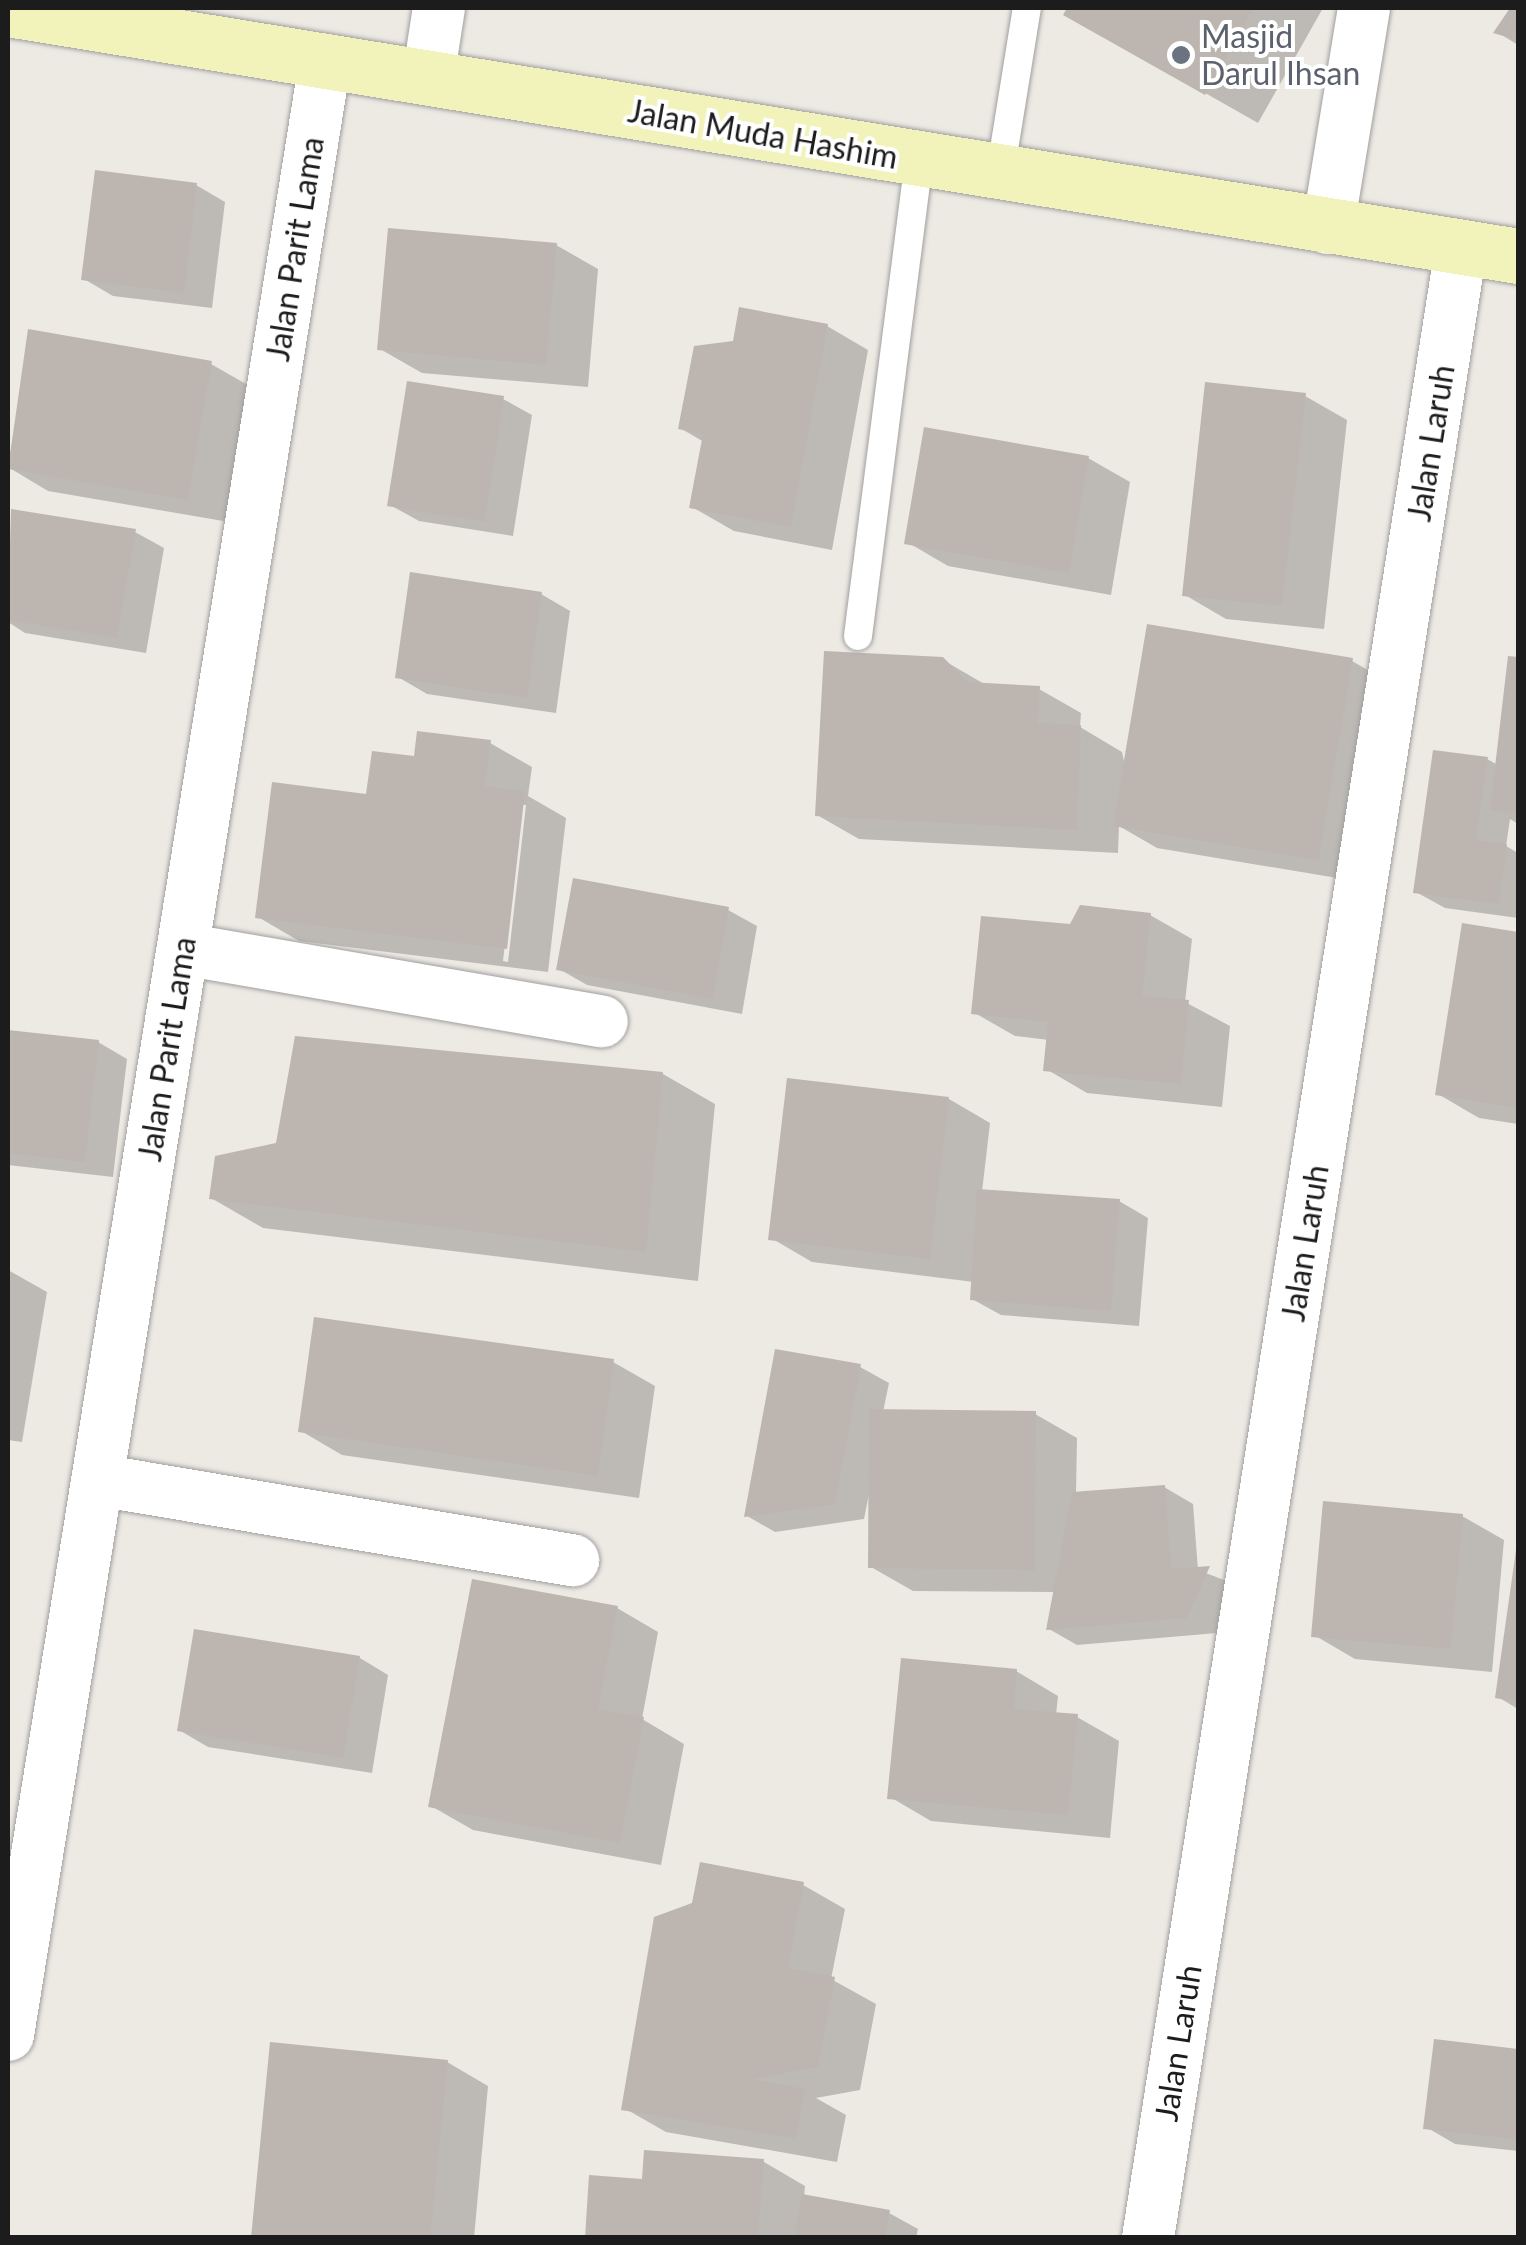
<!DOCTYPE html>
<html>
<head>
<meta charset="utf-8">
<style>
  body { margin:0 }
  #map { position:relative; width:1526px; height:2245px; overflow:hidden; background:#ede9e3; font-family:Lato,sans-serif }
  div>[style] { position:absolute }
  .shadow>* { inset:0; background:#0003 }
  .building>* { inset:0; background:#bdb5b0 }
  .roads { filter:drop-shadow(0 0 2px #a0a0a0) drop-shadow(0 0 2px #a0a0a0) }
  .lane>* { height:28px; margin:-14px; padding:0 14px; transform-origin:14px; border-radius:14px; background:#fff }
  .street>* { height:52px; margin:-26px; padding:0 26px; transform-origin:26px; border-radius:26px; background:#fff }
  .secondary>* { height:55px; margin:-27.5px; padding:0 27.5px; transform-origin:27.5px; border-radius:27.5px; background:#f2f3ba }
  .dots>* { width:28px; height:28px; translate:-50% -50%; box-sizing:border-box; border:5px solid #fff; border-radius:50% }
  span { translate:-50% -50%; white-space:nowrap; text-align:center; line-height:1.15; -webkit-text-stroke:8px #fff; paint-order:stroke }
  .worship-label { font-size:32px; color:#5b616d }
  .left { translate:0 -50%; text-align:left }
  .street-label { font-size:32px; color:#1c1c1c }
  .frame { position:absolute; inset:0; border:10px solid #1c1c1c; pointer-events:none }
</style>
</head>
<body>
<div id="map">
  <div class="shadow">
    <i style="clip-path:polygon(1070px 8px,1323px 8px,1258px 123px,1066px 14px)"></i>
    <i style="clip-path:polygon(1513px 8px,1518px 8px,1518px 45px,1497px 32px)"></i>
    <i style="clip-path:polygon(196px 185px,225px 202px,212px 308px,113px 296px,84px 279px)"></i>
    <i style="clip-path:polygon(556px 245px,598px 269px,588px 387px,422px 373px,380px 349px)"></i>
    <i style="clip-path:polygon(827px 326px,868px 350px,832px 550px,734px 531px,692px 507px,704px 442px,680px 428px)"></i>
    <i style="clip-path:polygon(30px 332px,211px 364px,253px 388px,229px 522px,48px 491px,8px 467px)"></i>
    <i style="clip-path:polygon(1305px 396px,1347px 420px,1324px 629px,1226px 619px,1185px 595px)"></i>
    <i style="clip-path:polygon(503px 399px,532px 415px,513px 536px,419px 521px,390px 505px)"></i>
    <i style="clip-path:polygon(1088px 458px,1130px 482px,1111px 595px,948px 566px,907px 542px)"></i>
    <i style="clip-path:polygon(13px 512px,135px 532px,164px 548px,146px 653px,25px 633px,8px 622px)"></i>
    <i style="clip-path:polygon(541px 594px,570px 611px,556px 713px,427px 694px,398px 677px)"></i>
    <i style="clip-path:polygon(1510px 658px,1518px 659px,1518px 824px,1510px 819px,1506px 846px,1518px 853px,1518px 918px,1445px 908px,1416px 892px,1487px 759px,1498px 765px)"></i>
    <i style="clip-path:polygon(943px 660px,986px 685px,1039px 689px,1081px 713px,1080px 727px,1122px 752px,1125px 766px,1352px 661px,1394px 685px,1361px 882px,1157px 848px,1119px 826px,1118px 853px,859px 839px,817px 815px)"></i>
    <i style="clip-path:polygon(evenodd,490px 743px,532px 767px,528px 796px,566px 818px,548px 972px,299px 941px,258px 917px,368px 797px,416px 759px,490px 743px,521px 805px,526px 805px,508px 962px,503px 961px,521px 805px)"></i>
    <i style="clip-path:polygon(728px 910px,757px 926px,742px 1014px,587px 985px,559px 969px)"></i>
    <i style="clip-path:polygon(1150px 915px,1192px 939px,1185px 1002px,1230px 1026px,1222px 1107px,1087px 1093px,1046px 1069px,1049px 1040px,1015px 1036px,973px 1012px,1071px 927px)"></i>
    <i style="clip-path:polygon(1464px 926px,1518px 935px,1518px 1124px,1479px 1118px,1438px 1094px)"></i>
    <i style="clip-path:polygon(8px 1032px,98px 1042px,127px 1059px,113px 1177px,8px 1165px)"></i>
    <i style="clip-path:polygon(663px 1074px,715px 1104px,698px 1281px,263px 1228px,211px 1198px)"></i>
    <i style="clip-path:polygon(949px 1099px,990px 1123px,982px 1192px,1119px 1201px,1148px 1218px,1139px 1326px,1001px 1315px,972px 1299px,974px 1282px,812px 1262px,771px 1238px)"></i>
    <i style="clip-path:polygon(8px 1270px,47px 1292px,22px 1442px,8px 1440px)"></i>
    <i style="clip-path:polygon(613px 1362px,655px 1386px,639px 1498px,342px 1455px,301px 1431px)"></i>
    <i style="clip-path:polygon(860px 1367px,889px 1383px,883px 1412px,1035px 1414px,1077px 1438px,1076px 1494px,1164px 1487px,1193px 1504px,1198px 1570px,1237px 1585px,1217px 1633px,1077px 1645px,1049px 1629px,1056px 1592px,913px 1591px,871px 1567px,869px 1494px,864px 1519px,775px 1532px,747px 1516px)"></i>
    <i style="clip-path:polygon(1462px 1516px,1504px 1540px,1492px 1672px,1355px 1659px,1314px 1635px)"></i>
    <i style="clip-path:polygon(1518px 1552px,1518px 1709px,1498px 1697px)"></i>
    <i style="clip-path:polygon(617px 1608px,658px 1632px,642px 1719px,684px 1744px,661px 1865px,473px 1830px,431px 1806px)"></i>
    <i style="clip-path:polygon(360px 1658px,388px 1675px,372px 1773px,208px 1747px,179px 1730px)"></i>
    <i style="clip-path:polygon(1016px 1671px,1058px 1696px,1056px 1715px,1077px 1717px,1119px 1741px,1110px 1838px,931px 1821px,890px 1797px)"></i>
    <i style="clip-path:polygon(803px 1885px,845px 1909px,831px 1979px,876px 2004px,860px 2090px,816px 2098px,846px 2115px,837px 2162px,666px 2132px,624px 2108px)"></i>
    <i style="clip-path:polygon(1436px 2042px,1518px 2052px,1518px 2151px,1455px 2144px,1426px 2127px)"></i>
    <i style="clip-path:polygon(447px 2062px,488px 2086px,474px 2238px,253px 2238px)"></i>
    <i style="clip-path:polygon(764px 2162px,805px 2186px,804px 2197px,889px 2213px,918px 2229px,916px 2238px,588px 2238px,644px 2182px)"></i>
  </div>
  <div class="building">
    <i style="clip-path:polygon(1067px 8px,1254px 8px,1205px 95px,1063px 15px)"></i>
    <i style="clip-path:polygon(1510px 8px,1518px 8px,1518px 40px,1493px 33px)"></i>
    <i style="clip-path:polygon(95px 170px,197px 183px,184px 293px,81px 280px)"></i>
    <i style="clip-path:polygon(388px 228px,557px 243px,546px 365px,377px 350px)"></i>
    <i style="clip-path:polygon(739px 307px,828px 324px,791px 527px,689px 508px,703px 434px,678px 429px,694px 346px,733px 341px)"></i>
    <i style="clip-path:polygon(28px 329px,212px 361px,188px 500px,8px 469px)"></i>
    <i style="clip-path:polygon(407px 381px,504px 396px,485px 522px,387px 506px)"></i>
    <i style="clip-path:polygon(1205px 382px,1306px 393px,1282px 606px,1182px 596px)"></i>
    <i style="clip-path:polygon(924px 427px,1089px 456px,1069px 573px,904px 544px)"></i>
    <i style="clip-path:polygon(11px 509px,136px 529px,117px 638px,8px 620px)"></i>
    <i style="clip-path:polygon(410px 572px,542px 592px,527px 698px,395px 678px)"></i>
    <i style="clip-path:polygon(1147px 624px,1353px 658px,1319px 860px,1113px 826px)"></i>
    <i style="clip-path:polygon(824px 651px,943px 657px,967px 682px,1040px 686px,1038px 723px,1081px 725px,1077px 830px,815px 816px)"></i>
    <i style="clip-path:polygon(1508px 656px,1518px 657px,1518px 814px,1490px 810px)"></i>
    <i style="clip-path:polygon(417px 731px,491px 740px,485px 786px,525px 791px,507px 949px,255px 918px,272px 782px,366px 794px,372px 751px,414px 756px)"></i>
    <i style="clip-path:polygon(1433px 750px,1488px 757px,1476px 840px,1507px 844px,1499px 904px,1413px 893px)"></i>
    <i style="clip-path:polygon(573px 878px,729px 907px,713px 999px,556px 970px)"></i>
    <i style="clip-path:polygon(1080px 905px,1151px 913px,1142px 996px,1189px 1000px,1181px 1084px,1043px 1071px,1048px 1022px,971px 1014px,981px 916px,1070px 924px)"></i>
    <i style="clip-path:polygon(1462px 923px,1518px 932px,1518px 1108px,1435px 1095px)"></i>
    <i style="clip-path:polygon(8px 1030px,99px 1040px,85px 1162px,8px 1153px)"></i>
    <i style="clip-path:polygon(295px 1036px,663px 1072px,646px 1252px,209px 1199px,215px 1156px,276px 1143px)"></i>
    <i style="clip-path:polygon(787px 1078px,949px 1097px,930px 1259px,768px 1240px)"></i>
    <i style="clip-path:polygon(977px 1189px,1120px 1199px,1111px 1311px,970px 1300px)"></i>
    <i style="clip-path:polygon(314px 1317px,614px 1359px,598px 1476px,298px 1432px)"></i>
    <i style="clip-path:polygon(775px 1349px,861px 1364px,835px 1504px,744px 1517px)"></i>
    <i style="clip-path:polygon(869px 1409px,1036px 1411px,1035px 1570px,868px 1568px)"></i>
    <i style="clip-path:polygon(1165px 1485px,1171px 1569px,1210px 1566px,1187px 1618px,1046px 1630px,1072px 1492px)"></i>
    <i style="clip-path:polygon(1323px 1501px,1463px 1514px,1451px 1649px,1311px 1637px)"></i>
    <i style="clip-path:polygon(1516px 1550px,1518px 1550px,1518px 1702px,1495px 1698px)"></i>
    <i style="clip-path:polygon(472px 1579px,618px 1606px,598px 1709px,644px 1717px,620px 1843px,428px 1807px)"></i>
    <i style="clip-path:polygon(194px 1629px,360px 1656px,343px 1758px,177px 1731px)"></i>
    <i style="clip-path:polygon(901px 1658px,1017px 1669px,1014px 1709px,1078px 1714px,1068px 1815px,887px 1799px)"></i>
    <i style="clip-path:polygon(700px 1862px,804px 1882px,788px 1968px,835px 1977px,818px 2067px,752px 2079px,805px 2089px,796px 2139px,621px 2110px,654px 1917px,692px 1903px)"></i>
    <i style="clip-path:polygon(1434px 2039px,1518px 2049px,1518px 2139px,1423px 2129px)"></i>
    <i style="clip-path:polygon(270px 2042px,448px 2060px,430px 2238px,251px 2238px)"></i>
    <i style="clip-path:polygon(644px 2150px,764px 2159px,758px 2238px,585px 2238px,589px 2175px,642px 2179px)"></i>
    <i style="clip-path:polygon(802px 2194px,890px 2210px,885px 2238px,794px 2238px)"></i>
  </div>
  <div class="roads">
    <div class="lane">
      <i style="left:1000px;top:174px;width:168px;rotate:-80.8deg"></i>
      <i style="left:858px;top:636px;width:479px;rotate:-82.7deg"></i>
    </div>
    <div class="street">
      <i style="left:428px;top:78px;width:71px;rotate:-81.1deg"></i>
      <i style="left:1328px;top:228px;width:223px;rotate:-80.7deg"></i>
      <i style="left:183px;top:949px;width:425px;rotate:9.8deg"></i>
      <i style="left:98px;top:1480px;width:482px;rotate:9.6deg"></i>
      <i style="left:8px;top:2035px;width:1998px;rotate:-80.87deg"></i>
      <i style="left:1148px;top:2238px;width:2014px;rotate:-81.06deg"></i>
    </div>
    <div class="secondary">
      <i style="left:8px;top:9px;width:1530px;rotate:9.29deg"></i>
    </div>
  </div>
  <div class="dots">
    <i style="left:1181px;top:55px;background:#6b7280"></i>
  </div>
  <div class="worship-label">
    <span class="left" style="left:1201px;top:55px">Masjid<br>Darul Ihsan</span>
  </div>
  <div class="street-label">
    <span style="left:763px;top:134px;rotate:10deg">Jalan Muda Hashim</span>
    <span style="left:295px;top:249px;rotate:-81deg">Jalan Parit Lama</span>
    <span style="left:1431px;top:443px;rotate:-81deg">Jalan Laruh</span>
    <span style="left:167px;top:1049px;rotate:-81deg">Jalan Parit Lama</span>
    <span style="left:1305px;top:1243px;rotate:-81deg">Jalan Laruh</span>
    <span style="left:1178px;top:2043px;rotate:-81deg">Jalan Laruh</span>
  </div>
  <div class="frame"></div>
</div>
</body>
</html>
